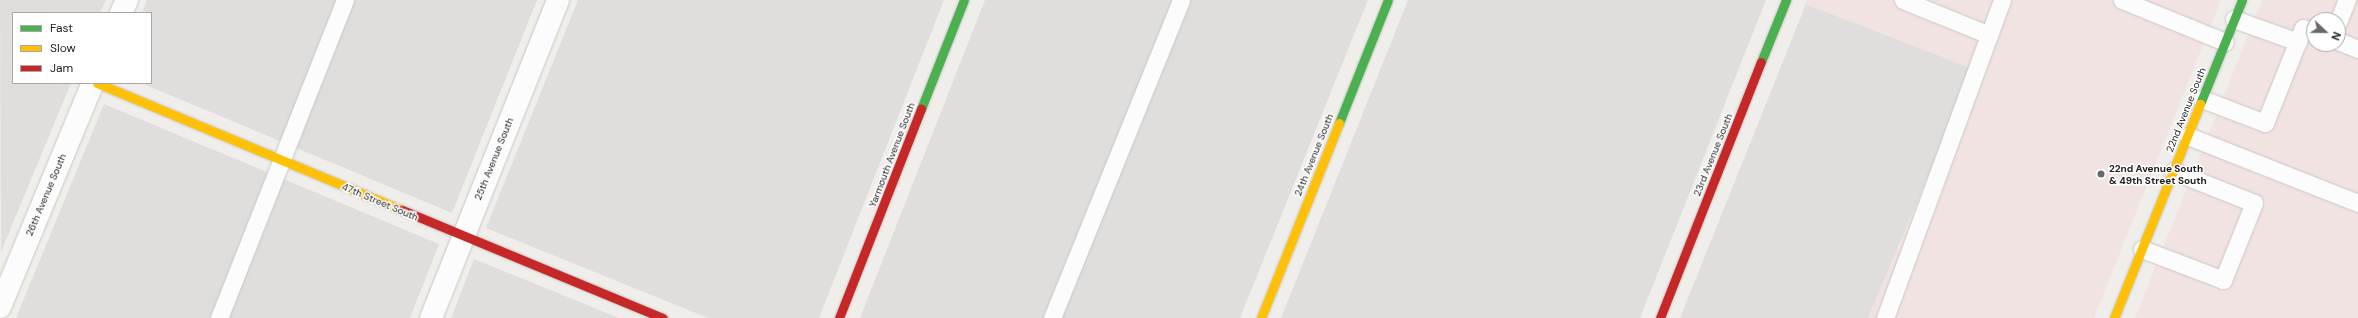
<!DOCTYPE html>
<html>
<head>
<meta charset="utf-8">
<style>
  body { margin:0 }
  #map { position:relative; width:2358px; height:318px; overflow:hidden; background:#f0eeeb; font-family:"DM Sans",sans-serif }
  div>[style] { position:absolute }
  .residential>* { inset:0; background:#dfdedc }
  .commercial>* { inset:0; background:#f1e3e1 }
  .roads { filter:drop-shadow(0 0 1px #c9c8c7) drop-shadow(0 0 1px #c9c8c7) }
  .lane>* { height:17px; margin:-8.5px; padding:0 8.5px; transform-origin:8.5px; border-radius:8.5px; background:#fdfcfc }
  .street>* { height:22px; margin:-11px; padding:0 11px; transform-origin:11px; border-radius:11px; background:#fdfcfc }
  .fast>* { height:9px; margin:-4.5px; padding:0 4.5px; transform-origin:4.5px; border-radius:4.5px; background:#4caf50 }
  .slow>* { height:9px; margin:-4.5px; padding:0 4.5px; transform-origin:4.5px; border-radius:4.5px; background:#ffc107 }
  .jam>* { height:9px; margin:-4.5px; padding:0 4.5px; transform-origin:4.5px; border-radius:4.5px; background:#c62828 }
  .dots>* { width:11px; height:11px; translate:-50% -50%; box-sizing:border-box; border:2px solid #fff; border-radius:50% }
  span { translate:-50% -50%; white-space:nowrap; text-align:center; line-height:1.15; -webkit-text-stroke:3px #fff; paint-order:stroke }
  .street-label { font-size:10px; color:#222 }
  .poi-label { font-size:10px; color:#222; font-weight:700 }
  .left { translate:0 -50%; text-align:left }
  .legend { position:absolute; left:12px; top:12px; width:140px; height:72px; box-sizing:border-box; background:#fff; border:1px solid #a7a7a7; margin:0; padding:5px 7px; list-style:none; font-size:12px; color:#222 }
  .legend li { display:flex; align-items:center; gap:8px; height:20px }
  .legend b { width:20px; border:1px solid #a7a7a7 }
  .north { position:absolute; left:2306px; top:12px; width:40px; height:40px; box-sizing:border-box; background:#fff; border:1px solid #a7a7a7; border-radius:50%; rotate:112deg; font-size:11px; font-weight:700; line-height:16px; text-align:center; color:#222 }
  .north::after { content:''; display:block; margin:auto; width:14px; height:18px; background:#6a6968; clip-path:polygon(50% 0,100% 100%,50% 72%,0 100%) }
</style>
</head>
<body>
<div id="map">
  <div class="residential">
    <i style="clip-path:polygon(0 0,106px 0,100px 13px,13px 13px,13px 83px,71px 83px,1px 252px)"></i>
    <i style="clip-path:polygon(147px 0,537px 0,452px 213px,141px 83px,151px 83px,151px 13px,142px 13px)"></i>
    <i style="clip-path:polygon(578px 0,944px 0,819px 318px,708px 318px,486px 228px)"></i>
    <i style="clip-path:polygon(985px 0,1368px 0,1240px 318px,860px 318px)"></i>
    <i style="clip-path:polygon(1408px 0,1766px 0,1640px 318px,1281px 318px)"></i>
    <i style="clip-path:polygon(1806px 4px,1974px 69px,1868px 318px,1680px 318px)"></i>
    <i style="clip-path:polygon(104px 104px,439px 244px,410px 318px,16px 318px)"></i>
    <i style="clip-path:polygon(474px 259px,619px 318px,451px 318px)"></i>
  </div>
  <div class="commercial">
    <i style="clip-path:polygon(1807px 0,2221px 0,2094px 318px,1868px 318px,1973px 69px,1806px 4px)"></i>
    <i style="clip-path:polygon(evenodd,2262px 0,2358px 0,2358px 318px,2135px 318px,2262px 0,2314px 20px,2338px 20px,2338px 44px,2314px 44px,2314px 20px)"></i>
  </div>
  <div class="roads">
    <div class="lane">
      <i style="left:1903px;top:0;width:93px;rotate:22.1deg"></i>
      <i style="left:2122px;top:0;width:111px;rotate:22.2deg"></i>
      <i style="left:2234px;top:19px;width:68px;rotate:19.8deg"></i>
      <i style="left:2338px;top:22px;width:24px;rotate:-68deg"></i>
      <i style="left:2338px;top:41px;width:22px;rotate:22deg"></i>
      <i style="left:2202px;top:99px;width:67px;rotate:20.9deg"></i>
      <i style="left:2265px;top:123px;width:102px;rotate:-68.2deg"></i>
      <i style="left:2303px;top:28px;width:12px;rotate:20deg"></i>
      <i style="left:2188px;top:136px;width:183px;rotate:21.5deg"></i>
      <i style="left:2142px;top:249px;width:87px;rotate:20.9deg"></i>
      <i style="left:2223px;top:280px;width:83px;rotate:-68.1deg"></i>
      <i style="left:2254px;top:203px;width:87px;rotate:-158.4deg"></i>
      <i style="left:219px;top:318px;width:342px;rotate:-68.4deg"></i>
      <i style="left:1052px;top:318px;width:343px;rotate:-67.9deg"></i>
      <i style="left:1885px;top:318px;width:339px;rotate:-69.8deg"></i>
    </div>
    <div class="street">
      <i style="left:121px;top:13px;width:14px;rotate:-65deg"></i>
      <i style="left:0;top:307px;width:243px;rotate:-67.5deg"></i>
      <i style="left:431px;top:318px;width:342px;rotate:-68.2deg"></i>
    </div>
    <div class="fast">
      <i style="left:1761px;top:62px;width:67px;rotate:-68deg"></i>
      <i style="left:2200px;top:104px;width:112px;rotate:-68deg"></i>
      <i style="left:921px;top:109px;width:117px;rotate:-68.5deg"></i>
      <i style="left:1339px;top:123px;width:132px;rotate:-68.3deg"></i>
    </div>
    <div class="slow">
      <i style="left:97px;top:83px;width:330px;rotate:22.6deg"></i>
      <i style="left:1261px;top:318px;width:210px;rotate:-68.2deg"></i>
      <i style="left:2114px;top:318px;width:231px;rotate:-68.1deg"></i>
    </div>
    <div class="jam">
      <i style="left:402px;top:210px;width:282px;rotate:22.5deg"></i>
      <i style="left:839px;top:318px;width:225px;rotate:-68.6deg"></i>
      <i style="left:1660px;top:318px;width:275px;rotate:-68.5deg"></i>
    </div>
  </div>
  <div class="dots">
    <i style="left:2101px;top:174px;background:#6a6968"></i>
  </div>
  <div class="street-label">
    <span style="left:2186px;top:110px;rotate:-68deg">22nd Avenue South</span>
    <span style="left:892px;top:155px;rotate:-69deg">Yarmouth Avenue South</span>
    <span style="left:1314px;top:155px;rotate:-68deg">24th Avenue South</span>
    <span style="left:1713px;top:155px;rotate:-68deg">23rd Avenue South</span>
    <span style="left:494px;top:159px;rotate:-68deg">25th Avenue South</span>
    <span style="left:46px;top:195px;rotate:-67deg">26th Avenue South</span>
    <span style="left:380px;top:202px;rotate:23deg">47th Street South</span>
  </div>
  <div class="poi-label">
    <span class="left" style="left:2109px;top:174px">22nd Avenue South<br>&amp; 49th Street South</span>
  </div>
  <ul class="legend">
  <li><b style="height:5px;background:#4caf50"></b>Fast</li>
  <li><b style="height:5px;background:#ffc107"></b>Slow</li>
  <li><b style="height:5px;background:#c62828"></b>Jam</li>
  </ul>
  <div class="north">N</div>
</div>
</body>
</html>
